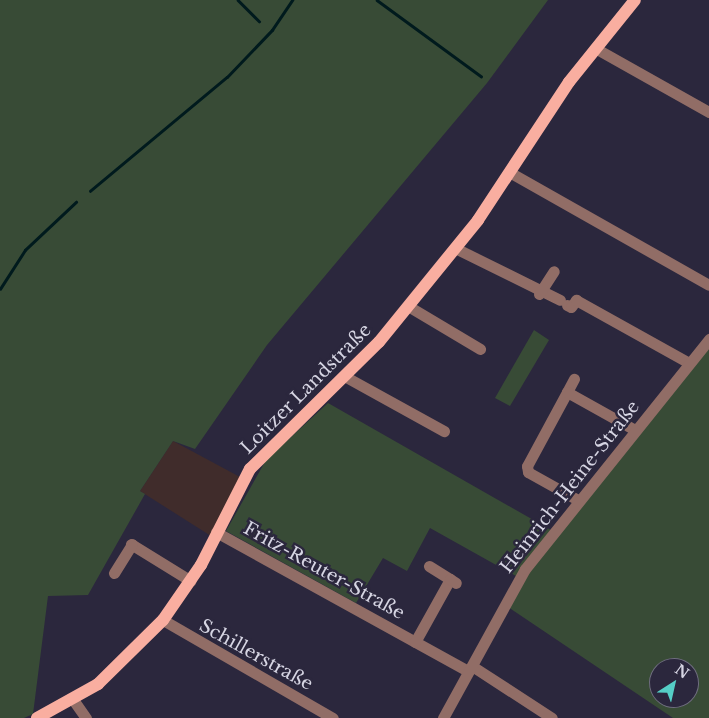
<!DOCTYPE html>
<html>
<head>
<meta charset="utf-8">
<style>
  body { margin:0 }
  #map { position:relative; width:709px; height:718px; overflow:hidden; background:#2b273d; font-family:"Libre Baskerville",serif }
  div>[style] { position:absolute }
  .education>* { inset:0; background:#402c2b }
  .green>* { inset:0; background:#384b36 }
  .stream>* { height:2.5px; margin:-1.25px; padding:0 1.25px; transform-origin:1.25px; border-radius:1.25px; background:#001a1d }
  .minor>* { height:11px; margin:-5.5px; padding:0 5.5px; transform-origin:5.5px; border-radius:5.5px; background:#916d66 }
  .major>* { height:12px; margin:-6px; padding:0 6px; transform-origin:6px; border-radius:6px; background:#f9aea0 }
  span { translate:-50% -50%; white-space:nowrap; text-align:center; line-height:1.15; -webkit-text-stroke:5px #2b273d; paint-order:stroke }
  .street-label { font-size:18px; color:#d6d5e3 }
  .north { position:absolute; left:649px; top:658px; width:50px; height:50px; box-sizing:border-box; background:#2b273d; border:1px solid #6f6d7f; border-radius:50%; rotate:35deg; font-size:14px; font-weight:700; line-height:20px; text-align:center; color:#d6d5e3 }
  .north::after { content:''; display:block; margin:auto; width:18px; height:22px; background:#55cec6; clip-path:polygon(50% 0,100% 100%,50% 72%,0 100%) }
</style>
</head>
<body>
<div id="map">
  <div class="education">
    <i style="clip-path:polygon(173px 441px,240px 477px,211px 536px,140px 491px)"></i>
  </div>
  <div class="green">
    <i style="clip-path:polygon(0 0,548px 0,487px 83px,267px 345px,195px 449px,173px 441px,140px 491px,145px 494px,88px 595px,48px 596px,33px 714px,24px 718px,0 718px)"></i>
    <i style="clip-path:polygon(534px 330px,549px 340px,510px 406px,495px 398px)"></i>
    <i style="clip-path:polygon(evenodd,709px 347px,709px 718px,673px 718px,508px 607px,539px 558px,709px 347px,659px 668px,689px 668px,689px 698px,659px 698px,659px 668px)"></i>
    <i style="clip-path:polygon(328px 403px,551px 530px,516px 576px,430px 528px,407px 571px,383px 558px,356px 603px,226px 531px,266px 460px)"></i>
  </div>
  <div class="stream">
    <i style="left:238px;top:0;width:30px;rotate:45deg"></i>
    <i style="left:377px;top:0;width:129px;rotate:36.2deg"></i>
    <i style="left:90px;top:191px;width:178px;rotate:-39.8deg"></i>
    <i style="left:227px;top:77px;width:65px;rotate:-46.2deg"></i>
    <i style="left:272px;top:30px;width:36px;rotate:-56deg"></i>
    <i style="left:0;top:289px;width:46px;rotate:-57.3deg"></i>
    <i style="left:25px;top:250px;width:70px;rotate:-43.3deg"></i>
  </div>
  <div class="minor">
    <i style="left:595px;top:48px;width:131px;rotate:29.3deg"></i>
    <i style="left:511px;top:173px;width:227px;rotate:29.5deg"></i>
    <i style="left:455px;top:248px;width:117px;rotate:26.3deg"></i>
    <i style="left:539px;top:294px;width:27px;rotate:-57deg"></i>
    <i style="left:567px;top:305px;width:4px;rotate:27deg"></i>
    <i style="left:571px;top:307px;width:9px;rotate:-54deg"></i>
    <i style="left:576px;top:300px;width:129px;rotate:29.1deg"></i>
    <i style="left:408px;top:306px;width:84px;rotate:30.8deg"></i>
    <i style="left:346px;top:377px;width:112px;rotate:28.9deg"></i>
    <i style="left:567px;top:392px;width:15px;rotate:-62deg"></i>
    <i style="left:578px;top:500px;width:57px;rotate:-150.8deg"></i>
    <i style="left:528px;top:472px;width:6px;rotate:-99deg"></i>
    <i style="left:527px;top:466px;width:84px;rotate:-61.6deg"></i>
    <i style="left:567px;top:392px;width:78px;rotate:29.2deg"></i>
    <i style="left:216px;top:532px;width:288px;rotate:28.9deg"></i>
    <i style="left:131px;top:544px;width:70px;rotate:31.7deg"></i>
    <i style="left:429px;top:566px;width:25px;rotate:32deg"></i>
    <i style="left:114px;top:573px;width:34px;rotate:-58deg"></i>
    <i style="left:163px;top:620px;width:196px;rotate:30deg"></i>
    <i style="left:415px;top:642px;width:72px;rotate:-60.9deg"></i>
    <i style="left:450px;top:579px;width:7px;rotate:34deg"></i>
    <i style="left:472px;top:666px;width:95px;rotate:33deg"></i>
    <i style="left:74px;top:701px;width:21px;rotate:55deg"></i>
    <i style="left:443px;top:718px;width:170px;rotate:-61.2deg"></i>
    <i style="left:525px;top:569px;width:295px;rotate:-51.3deg"></i>
  </div>
  <div class="major">
    <i style="left:37px;top:718px;width:70px;rotate:-29.1deg"></i>
    <i style="left:98px;top:684px;width:91px;rotate:-44.6deg"></i>
    <i style="left:163px;top:620px;width:67px;rotate:-55.4deg"></i>
    <i style="left:201px;top:565px;width:108px;rotate:-63deg"></i>
    <i style="left:250px;top:469px;width:181px;rotate:-44.6deg"></i>
    <i style="left:379px;top:342px;width:157px;rotate:-50.9deg"></i>
    <i style="left:478px;top:220px;width:165px;rotate:-56.6deg"></i>
    <i style="left:569px;top:82px;width:105px;rotate:-51.2deg"></i>
  </div>
  <div class="street-label">
    <span style="left:306px;top:389px;rotate:-45deg">Loitzer Landstraße</span>
    <span style="left:570px;top:487px;rotate:-52deg">Heinrich-Heine-Straße</span>
    <span style="left:324px;top:571px;rotate:29deg">Fritz-Reuter-Straße</span>
    <span style="left:256px;top:655px;rotate:29deg">Schillerstraße</span>
  </div>
  <div class="north">N</div>
</div>
</body>
</html>
